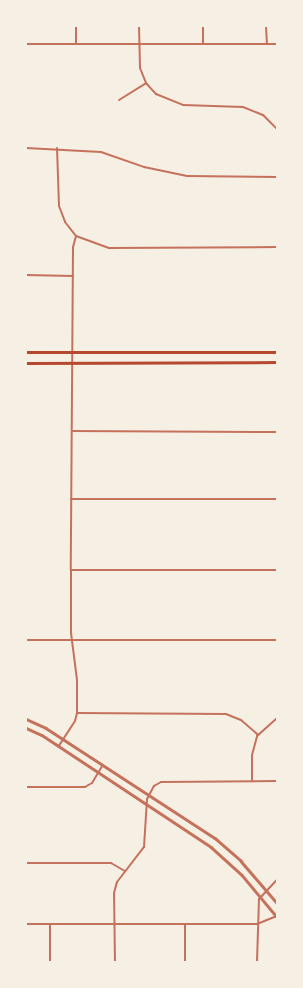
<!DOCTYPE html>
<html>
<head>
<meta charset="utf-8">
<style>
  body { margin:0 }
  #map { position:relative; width:303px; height:988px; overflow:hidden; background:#f6efe4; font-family:Helvetica,sans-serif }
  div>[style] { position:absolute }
  .minor>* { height:2px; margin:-1px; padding:0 1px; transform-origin:1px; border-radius:1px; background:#c5725c }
  .tertiary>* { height:2.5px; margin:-1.25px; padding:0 1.25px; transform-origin:1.25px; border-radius:1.25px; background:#c5725c }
  .secondary>* { height:3px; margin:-1.5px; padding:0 1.5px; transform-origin:1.5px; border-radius:1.5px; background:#b5482f }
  span { translate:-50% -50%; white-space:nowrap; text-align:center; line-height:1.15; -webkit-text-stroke:3px #f6efe4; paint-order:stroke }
  .frame { position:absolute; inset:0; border:27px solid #f6efe4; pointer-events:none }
</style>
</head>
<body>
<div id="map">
  <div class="minor">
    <i style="left:76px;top:26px;width:18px;rotate:90deg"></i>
    <i style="left:139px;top:26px;width:42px;rotate:88.6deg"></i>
    <i style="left:140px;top:68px;width:16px;rotate:68deg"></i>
    <i style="left:146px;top:83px;width:15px;rotate:48deg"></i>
    <i style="left:156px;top:94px;width:29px;rotate:22deg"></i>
    <i style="left:183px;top:105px;width:60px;rotate:1.9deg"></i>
    <i style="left:243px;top:107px;width:22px;rotate:22deg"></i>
    <i style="left:263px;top:115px;width:20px;rotate:45deg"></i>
    <i style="left:203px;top:26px;width:18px;rotate:90deg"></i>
    <i style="left:266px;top:26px;width:18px;rotate:87deg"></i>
    <i style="left:26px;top:44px;width:251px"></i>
    <i style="left:119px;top:100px;width:32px;rotate:-32deg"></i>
    <i style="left:26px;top:148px;width:75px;rotate:3.1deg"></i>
    <i style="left:101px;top:152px;width:46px;rotate:19.2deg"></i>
    <i style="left:144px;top:167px;width:44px;rotate:11.8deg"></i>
    <i style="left:187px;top:176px;width:90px;rotate:0.6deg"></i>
    <i style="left:57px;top:148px;width:58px;rotate:88deg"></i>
    <i style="left:59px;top:206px;width:17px;rotate:69deg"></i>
    <i style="left:65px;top:222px;width:18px;rotate:52deg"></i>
    <i style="left:76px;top:236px;width:11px;rotate:105deg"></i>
    <i style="left:73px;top:247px;width:323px;rotate:90.4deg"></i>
    <i style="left:71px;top:570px;width:63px;rotate:90deg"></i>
    <i style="left:71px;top:633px;width:47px;rotate:82.7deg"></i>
    <i style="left:77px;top:680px;width:33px;rotate:90deg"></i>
    <i style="left:77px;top:713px;width:8px;rotate:104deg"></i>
    <i style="left:75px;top:721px;width:30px;rotate:123deg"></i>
    <i style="left:76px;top:236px;width:35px;rotate:20deg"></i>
    <i style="left:109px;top:248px;width:168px;rotate:-0.3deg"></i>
    <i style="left:26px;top:275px;width:47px;rotate:1.2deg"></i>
    <i style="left:72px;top:431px;width:205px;rotate:0.3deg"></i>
    <i style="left:71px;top:499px;width:206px"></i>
    <i style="left:71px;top:570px;width:206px"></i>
    <i style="left:26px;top:640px;width:251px"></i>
    <i style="left:77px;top:713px;width:149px;rotate:0.4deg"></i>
    <i style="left:226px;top:714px;width:16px;rotate:22deg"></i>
    <i style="left:241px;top:720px;width:23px;rotate:41deg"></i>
    <i style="left:252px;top:781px;width:26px;rotate:-90deg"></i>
    <i style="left:252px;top:755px;width:20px;rotate:-75deg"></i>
    <i style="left:257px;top:736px;width:27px;rotate:-42deg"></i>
    <i style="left:26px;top:787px;width:59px"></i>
    <i style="left:85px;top:787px;width:8px;rotate:-30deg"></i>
    <i style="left:92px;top:783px;width:21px;rotate:-59deg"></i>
    <i style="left:26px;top:863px;width:85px"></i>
    <i style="left:111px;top:863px;width:16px;rotate:30deg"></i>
    <i style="left:26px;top:924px;width:231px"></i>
    <i style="left:257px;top:924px;width:22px;rotate:-22deg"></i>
    <i style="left:185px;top:924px;width:38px;rotate:90deg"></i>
    <i style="left:50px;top:962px;width:38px;rotate:-90deg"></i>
    <i style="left:115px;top:962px;width:69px;rotate:-90.8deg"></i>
    <i style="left:114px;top:893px;width:11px;rotate:-75deg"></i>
    <i style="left:117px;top:882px;width:44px;rotate:-52.4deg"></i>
    <i style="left:144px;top:847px;width:48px;rotate:-86.4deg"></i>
    <i style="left:147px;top:799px;width:15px;rotate:-62deg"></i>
    <i style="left:154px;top:786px;width:8px;rotate:-30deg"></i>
    <i style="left:161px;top:782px;width:116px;rotate:-0.5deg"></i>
    <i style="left:257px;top:962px;width:63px;rotate:-88.2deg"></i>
    <i style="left:259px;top:899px;width:26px;rotate:-47deg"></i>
  </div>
  <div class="tertiary">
    <i style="left:26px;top:719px;width:22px;rotate:24deg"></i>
    <i style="left:46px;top:728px;width:202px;rotate:33.1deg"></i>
    <i style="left:215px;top:838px;width:35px;rotate:41deg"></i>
    <i style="left:241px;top:861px;width:55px;rotate:49.4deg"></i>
    <i style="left:26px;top:728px;width:17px;rotate:24deg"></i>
    <i style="left:42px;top:735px;width:203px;rotate:33.5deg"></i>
    <i style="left:211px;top:847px;width:42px;rotate:42.1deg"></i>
    <i style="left:242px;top:875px;width:55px;rotate:50.2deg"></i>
  </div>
  <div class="secondary">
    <i style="left:26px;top:352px;width:251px"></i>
    <i style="left:26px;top:363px;width:251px;rotate:-0.2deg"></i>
  </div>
  <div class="frame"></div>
</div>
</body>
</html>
